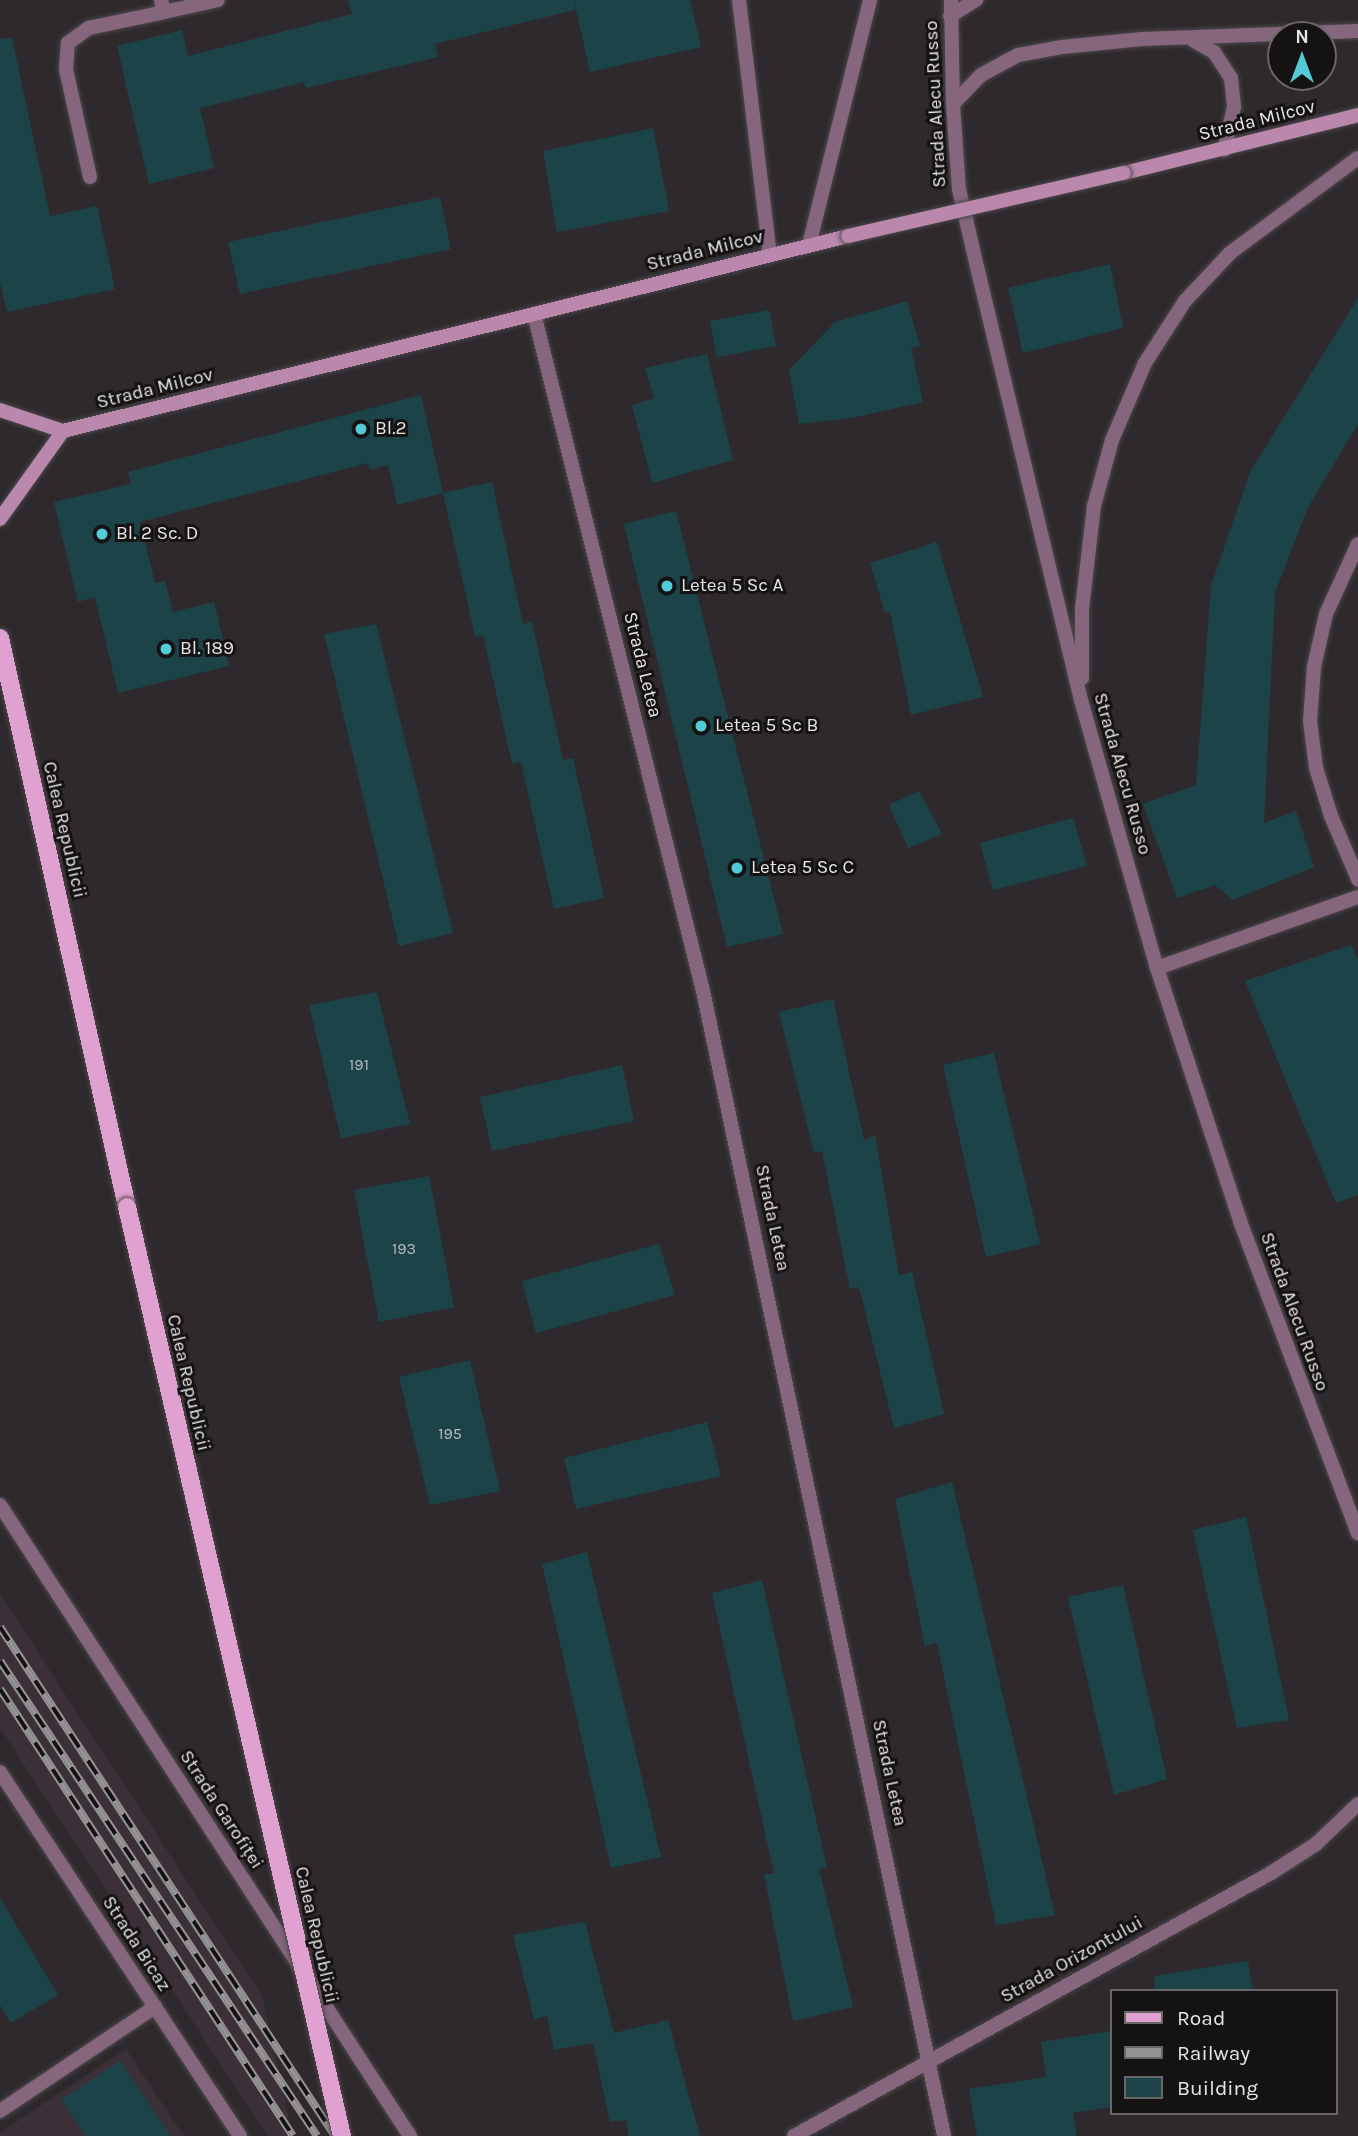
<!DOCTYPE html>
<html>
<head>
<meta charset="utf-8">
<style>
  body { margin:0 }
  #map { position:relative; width:1358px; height:2136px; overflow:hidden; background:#2e292c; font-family:Karla,sans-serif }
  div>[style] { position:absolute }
  .built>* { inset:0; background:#3b3038 }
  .building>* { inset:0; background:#1c4448 }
  .roads { filter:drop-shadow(0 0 2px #4c474a) drop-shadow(0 0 2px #4c474a) }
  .minor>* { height:14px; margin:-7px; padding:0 7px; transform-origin:7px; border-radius:7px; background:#85667d }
  .tertiary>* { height:14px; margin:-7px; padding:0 7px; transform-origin:7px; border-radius:7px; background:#85667d }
  .secondary>* { height:14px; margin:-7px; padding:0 7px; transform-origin:7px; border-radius:7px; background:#b988ac }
  .primary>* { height:18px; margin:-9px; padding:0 9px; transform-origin:9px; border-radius:9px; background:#e1a1d0 }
  .rail>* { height:8px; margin-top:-4px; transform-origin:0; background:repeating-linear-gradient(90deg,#151214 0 16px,#969395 0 32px); box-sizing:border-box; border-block:2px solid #969395 }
  .bridges { filter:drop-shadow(0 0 2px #4c474a) drop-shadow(0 0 2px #4c474a) }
  .secondary-bridge>* { height:14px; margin:-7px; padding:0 7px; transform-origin:7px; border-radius:7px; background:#b988ac }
  .primary-bridge>* { height:18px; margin:-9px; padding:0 9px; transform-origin:9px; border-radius:9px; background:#e1a1d0 }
  .dots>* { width:19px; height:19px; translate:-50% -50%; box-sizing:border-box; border:4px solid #151214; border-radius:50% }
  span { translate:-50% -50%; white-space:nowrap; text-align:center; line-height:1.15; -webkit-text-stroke:6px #151214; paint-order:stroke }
  .number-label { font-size:16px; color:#b4bcbe }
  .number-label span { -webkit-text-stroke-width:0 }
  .street-label { font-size:19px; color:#e7e4e6 }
  .poi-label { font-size:19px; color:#e7e4e6 }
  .left { translate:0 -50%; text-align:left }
  .legend { position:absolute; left:1110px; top:1989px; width:228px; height:126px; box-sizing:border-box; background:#151214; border:2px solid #696668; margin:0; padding:9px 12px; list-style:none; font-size:21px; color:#e7e4e6 }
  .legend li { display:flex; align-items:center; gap:14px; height:35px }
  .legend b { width:35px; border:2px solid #696668 }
  .north { position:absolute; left:1267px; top:21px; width:70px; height:70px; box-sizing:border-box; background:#151214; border:2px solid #696668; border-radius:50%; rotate:0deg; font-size:19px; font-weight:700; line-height:28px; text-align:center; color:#e7e4e6 }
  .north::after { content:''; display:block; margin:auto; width:24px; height:32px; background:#52cbd7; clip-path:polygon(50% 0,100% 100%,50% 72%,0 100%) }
</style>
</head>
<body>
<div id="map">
  <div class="built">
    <i style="clip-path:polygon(0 1594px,262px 1996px,293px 2136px,268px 2136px,0 1728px)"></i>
    <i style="clip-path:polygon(126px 2049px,184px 2136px,0 2136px,0 2133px)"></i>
  </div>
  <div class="building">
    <i style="clip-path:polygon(348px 0,574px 0,575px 10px,435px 44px,438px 57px,306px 88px,304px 82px,200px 108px,214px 168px,149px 184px,117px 46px,182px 30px,188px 56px,352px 14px)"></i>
    <i style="clip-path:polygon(574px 0,690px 0,701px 47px,590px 72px)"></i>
    <i style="clip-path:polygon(12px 38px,50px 216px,97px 206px,115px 289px,7px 312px,0 282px,0 39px)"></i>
    <i style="clip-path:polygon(653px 128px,669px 211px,557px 232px,543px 151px)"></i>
    <i style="clip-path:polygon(440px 197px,451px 249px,240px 294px,228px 242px)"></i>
    <i style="clip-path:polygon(1110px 264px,1123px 328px,1023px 353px,1008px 288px)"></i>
    <i style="clip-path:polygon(1358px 298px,1358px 424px,1307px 509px,1275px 593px,1264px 823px,1296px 811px,1314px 867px,1233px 900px,1215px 885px,1177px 898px,1143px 804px,1196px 785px,1211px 586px,1250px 472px)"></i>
    <i style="clip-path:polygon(907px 301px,920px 346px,911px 348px,923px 402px,852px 418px,799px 424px,789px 370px,835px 322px)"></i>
    <i style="clip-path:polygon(769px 310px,776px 346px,717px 357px,710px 321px)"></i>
    <i style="clip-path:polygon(707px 354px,733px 460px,652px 483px,632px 405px,654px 398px,645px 368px)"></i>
    <i style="clip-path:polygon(421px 395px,443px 493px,397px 505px,388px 465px,370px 470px,368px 463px,140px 522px,155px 583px,165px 581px,173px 612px,214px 602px,229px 666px,118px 693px,95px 597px,78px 602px,54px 502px,131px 484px,128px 472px)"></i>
    <i style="clip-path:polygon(492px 482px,523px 624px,532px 622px,563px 760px,573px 758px,604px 898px,554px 909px,521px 762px,512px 764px,483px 635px,475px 636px,443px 493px)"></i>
    <i style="clip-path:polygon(676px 511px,783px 934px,727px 947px,624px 524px)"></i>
    <i style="clip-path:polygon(937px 542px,983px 697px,911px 715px,890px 612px,885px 613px,870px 563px)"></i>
    <i style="clip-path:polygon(376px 624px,453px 933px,399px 946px,324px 634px)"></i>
    <i style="clip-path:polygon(919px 791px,942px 834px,908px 848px,889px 805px)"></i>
    <i style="clip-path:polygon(1073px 818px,1087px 866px,993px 890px,980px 843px)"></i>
    <i style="clip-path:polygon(1351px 945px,1358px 960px,1358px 1195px,1336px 1203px,1245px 981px)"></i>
    <i style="clip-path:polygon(377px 992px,410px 1124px,341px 1138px,309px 1005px)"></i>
    <i style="clip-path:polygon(833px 999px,864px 1140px,875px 1135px,899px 1275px,912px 1272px,944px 1414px,894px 1428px,859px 1287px,850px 1289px,822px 1151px,814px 1153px,779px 1012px)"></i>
    <i style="clip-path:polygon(994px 1053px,1040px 1244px,986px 1257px,943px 1065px)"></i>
    <i style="clip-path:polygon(622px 1065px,634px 1121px,492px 1151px,480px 1097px)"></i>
    <i style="clip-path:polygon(429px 1176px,454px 1307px,379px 1322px,354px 1190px)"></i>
    <i style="clip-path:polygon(659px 1244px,675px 1295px,536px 1333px,522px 1281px)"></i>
    <i style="clip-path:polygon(470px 1360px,500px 1491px,430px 1505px,399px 1377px)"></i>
    <i style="clip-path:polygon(707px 1422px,721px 1476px,576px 1509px,564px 1458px)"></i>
    <i style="clip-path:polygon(952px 1482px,1055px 1915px,996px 1925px,937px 1643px,925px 1646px,895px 1499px)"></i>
    <i style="clip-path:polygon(1246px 1517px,1289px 1720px,1237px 1728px,1193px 1530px)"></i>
    <i style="clip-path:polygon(587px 1552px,661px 1857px,611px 1868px,542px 1564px)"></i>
    <i style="clip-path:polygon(762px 1580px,827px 1868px,819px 1869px,853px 2007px,793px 2021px,764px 1874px,774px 1874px,712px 1593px)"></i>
    <i style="clip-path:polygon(1123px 1585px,1167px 1779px,1114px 1795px,1068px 1597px)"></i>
    <i style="clip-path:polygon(0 1898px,58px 1995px,11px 2023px,0 2005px)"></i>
    <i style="clip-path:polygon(585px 1922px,614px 2033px,668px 2020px,700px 2136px,629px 2136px,626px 2120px,610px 2122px,593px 2043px,554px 2050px,547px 2016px,534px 2019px,513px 1935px)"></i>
    <i style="clip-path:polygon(1248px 1961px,1253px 1991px,1155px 1991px,1154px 1976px)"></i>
    <i style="clip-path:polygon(1111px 2031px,1111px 2107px,1073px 2113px,1077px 2136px,977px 2136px,969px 2089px,1046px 2077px,1041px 2042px)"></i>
    <i style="clip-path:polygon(120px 2061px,171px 2136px,86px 2136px,61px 2100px)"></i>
  </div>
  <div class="roads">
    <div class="minor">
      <i style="left:161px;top:0;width:12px;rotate:76deg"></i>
      <i style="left:164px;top:12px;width:55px;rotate:-12.5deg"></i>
      <i style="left:739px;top:0;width:257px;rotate:83.1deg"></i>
      <i style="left:951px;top:0;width:104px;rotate:88.9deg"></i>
      <i style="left:950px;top:16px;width:31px;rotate:-32deg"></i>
      <i style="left:90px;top:177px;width:110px;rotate:-102.6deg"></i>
      <i style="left:66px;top:70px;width:27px;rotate:-86deg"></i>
      <i style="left:68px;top:43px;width:26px;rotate:-36deg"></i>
      <i style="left:89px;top:28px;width:77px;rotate:-12deg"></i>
      <i style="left:809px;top:245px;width:252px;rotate:-76deg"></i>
      <i style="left:534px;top:314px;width:698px;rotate:75.98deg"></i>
      <i style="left:703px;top:991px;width:1170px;rotate:78.11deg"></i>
      <i style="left:1358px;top:544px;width:77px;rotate:114.6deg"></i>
      <i style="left:1326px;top:614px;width:54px;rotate:102.8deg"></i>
      <i style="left:1314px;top:667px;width:54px;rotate:94.2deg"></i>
      <i style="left:1310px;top:721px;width:47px;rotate:82.7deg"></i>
      <i style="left:1316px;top:768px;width:50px;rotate:72.6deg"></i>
      <i style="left:1331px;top:816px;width:69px;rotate:66.8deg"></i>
      <i style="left:1157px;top:968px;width:213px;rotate:-19.5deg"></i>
      <i style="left:0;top:2111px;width:187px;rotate:-33.9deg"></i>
    </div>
    <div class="tertiary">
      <i style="left:1358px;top:31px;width:216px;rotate:177.9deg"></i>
      <i style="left:1142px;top:39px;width:80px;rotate:174.3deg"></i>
      <i style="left:1062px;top:47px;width:45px;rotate:169.7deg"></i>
      <i style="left:1018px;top:55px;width:42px;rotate:151.6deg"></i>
      <i style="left:981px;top:75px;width:40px;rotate:134deg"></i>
      <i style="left:953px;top:104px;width:85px;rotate:86deg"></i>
      <i style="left:959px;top:189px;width:84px;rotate:77deg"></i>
      <i style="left:978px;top:271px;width:441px;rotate:76.5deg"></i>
      <i style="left:1081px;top:700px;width:279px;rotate:74.2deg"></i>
      <i style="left:1157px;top:968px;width:266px;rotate:71.8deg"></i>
      <i style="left:1240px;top:1221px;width:334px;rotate:69.3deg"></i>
      <i style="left:1194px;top:41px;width:23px;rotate:29deg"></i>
      <i style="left:1214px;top:52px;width:31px;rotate:57deg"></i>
      <i style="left:1231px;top:78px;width:29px;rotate:84deg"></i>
      <i style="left:1234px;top:107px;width:44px;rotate:103.1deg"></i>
      <i style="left:1082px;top:678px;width:70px;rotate:-90deg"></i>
      <i style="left:1082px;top:608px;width:103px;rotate:-83.3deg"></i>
      <i style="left:1094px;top:506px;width:68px;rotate:-74.7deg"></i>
      <i style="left:1112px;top:440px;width:84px;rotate:-66.8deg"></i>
      <i style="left:1145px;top:363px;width:74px;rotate:-57.2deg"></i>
      <i style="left:1185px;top:301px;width:66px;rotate:-46.8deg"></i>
      <i style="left:1230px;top:253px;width:159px;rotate:-36.6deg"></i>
      <i style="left:0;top:1505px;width:753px;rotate:56.99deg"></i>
      <i style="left:0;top:1772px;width:436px;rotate:56.6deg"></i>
      <i style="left:794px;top:2136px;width:545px;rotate:-28.87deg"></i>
      <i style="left:1271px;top:1873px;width:54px;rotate:-32.8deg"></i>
      <i style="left:1316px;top:1844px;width:58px;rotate:-43.6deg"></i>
    </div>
    <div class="secondary">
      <i style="left:1124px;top:173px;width:241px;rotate:-13.9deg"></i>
      <i style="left:0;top:410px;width:66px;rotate:18.4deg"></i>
      <i style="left:63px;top:431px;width:809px;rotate:-13.95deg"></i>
      <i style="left:0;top:519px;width:108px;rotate:-54.4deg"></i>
    </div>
    <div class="primary">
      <i style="left:0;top:638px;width:583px;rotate:77.42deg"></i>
    </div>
  </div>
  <div class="rail">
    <i style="left:0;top:1627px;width:609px;rotate:56.65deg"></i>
    <i style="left:0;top:1661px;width:571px;rotate:56.28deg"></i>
    <i style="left:0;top:1689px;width:534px;rotate:56.76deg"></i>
  </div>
  <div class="bridges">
    <div class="secondary-bridge">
      <i style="left:848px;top:236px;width:283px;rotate:-12.9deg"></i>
    </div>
    <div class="primary-bridge">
      <i style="left:127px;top:1207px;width:954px;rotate:76.97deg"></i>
    </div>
  </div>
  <div class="dots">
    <i style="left:361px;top:429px;background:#52cbd7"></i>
    <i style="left:102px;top:534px;background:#52cbd7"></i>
    <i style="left:667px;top:586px;background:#52cbd7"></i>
    <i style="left:166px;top:649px;background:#52cbd7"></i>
    <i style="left:701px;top:726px;background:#52cbd7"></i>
    <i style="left:737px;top:868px;background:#52cbd7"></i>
  </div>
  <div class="number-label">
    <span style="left:359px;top:1065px">191</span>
    <span style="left:404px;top:1249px">193</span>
    <span style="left:450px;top:1434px">195</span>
  </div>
  <div class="street-label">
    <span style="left:936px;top:104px;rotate:-93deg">Strada Alecu Russo</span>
    <span style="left:1257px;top:121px;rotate:-14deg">Strada Milcov</span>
    <span style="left:705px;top:251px;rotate:-14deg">Strada Milcov</span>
    <span style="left:155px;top:389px;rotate:-14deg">Strada Milcov</span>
    <span style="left:642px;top:665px;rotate:76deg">Strada Letea</span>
    <span style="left:1122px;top:774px;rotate:74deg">Strada Alecu Russo</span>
    <span style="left:64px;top:830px;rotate:77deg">Calea Republicii</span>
    <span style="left:772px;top:1218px;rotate:78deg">Strada Letea</span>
    <span style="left:1294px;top:1312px;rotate:70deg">Strada Alecu Russo</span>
    <span style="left:188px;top:1383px;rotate:77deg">Calea Republicii</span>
    <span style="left:889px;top:1773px;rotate:78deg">Strada Letea</span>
    <span style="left:221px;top:1810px;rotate:57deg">Strada Garofiței</span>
    <span style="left:316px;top:1935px;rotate:77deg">Calea Republicii</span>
    <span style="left:136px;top:1944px;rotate:57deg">Strada Bicaz</span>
    <span style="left:1072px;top:1960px;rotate:-29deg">Strada Orizontului</span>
  </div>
  <div class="poi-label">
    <span class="left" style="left:375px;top:429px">Bl.2</span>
    <span class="left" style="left:116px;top:534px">Bl. 2 Sc. D</span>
    <span class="left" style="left:681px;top:586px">Letea 5 Sc A</span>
    <span class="left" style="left:180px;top:649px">Bl. 189</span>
    <span class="left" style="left:715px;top:726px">Letea 5 Sc B</span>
    <span class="left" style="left:751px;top:868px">Letea 5 Sc C</span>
  </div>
  <ul class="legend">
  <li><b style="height:9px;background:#e1a1d0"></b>Road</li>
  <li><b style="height:9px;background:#969395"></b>Railway</li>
  <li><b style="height:19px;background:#1c4448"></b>Building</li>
  </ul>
  <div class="north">N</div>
</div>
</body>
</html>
